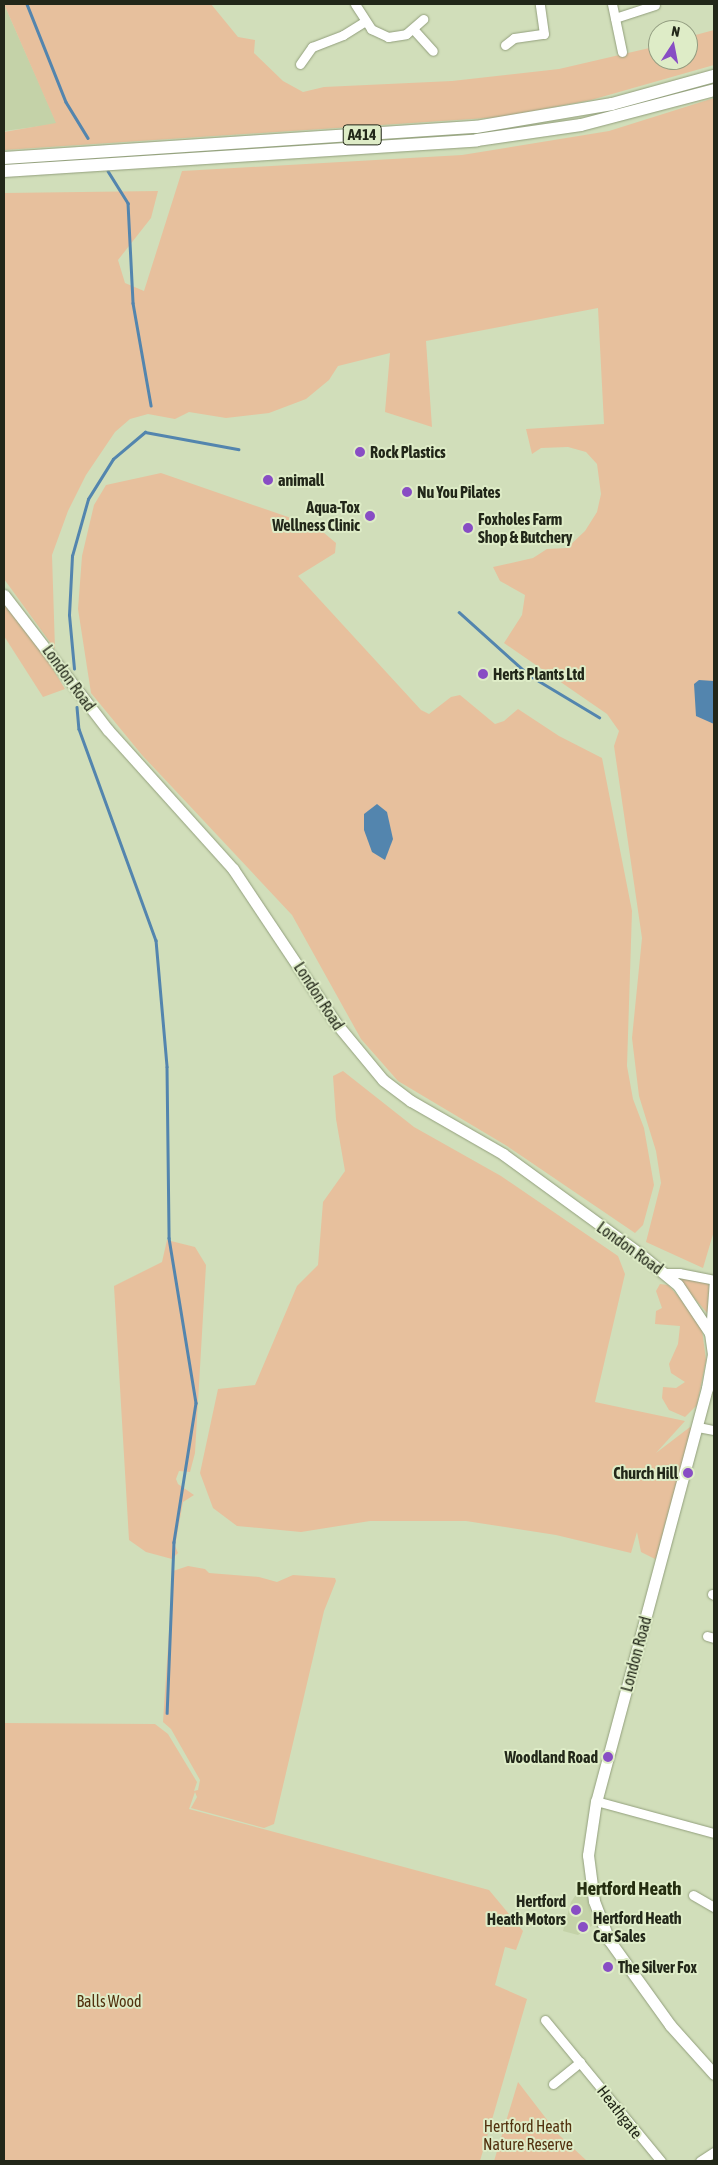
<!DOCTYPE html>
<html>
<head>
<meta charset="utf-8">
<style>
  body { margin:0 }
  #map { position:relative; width:718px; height:2165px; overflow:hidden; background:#d1deba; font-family:"Asap Condensed",sans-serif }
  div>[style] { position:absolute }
  .built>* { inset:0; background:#c4d2a8 }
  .green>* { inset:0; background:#e7c09d }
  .water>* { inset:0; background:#5385ae }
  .stream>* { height:2.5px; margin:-1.25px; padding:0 1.25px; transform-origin:1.25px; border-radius:1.25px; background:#5385ae }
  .roads { filter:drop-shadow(0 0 1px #929f7c) drop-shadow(0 0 1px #929f7c) }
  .minor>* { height:9px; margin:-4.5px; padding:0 4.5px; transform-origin:4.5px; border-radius:4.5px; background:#fff }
  .major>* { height:11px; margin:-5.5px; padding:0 5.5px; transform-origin:5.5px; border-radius:5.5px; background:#fff }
  .highway>* { height:12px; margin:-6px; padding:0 6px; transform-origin:6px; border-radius:6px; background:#fff }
  .dots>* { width:14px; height:14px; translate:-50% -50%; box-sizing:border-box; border:2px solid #deecc7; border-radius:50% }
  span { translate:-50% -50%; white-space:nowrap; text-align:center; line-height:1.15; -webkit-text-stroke:4px #deecc7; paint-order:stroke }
  .shield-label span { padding:1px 4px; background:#deecc7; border:1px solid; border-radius:4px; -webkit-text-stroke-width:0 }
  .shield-label { font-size:15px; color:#222719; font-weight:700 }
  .poi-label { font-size:16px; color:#222719; font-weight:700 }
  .left { translate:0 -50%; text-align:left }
  .right { translate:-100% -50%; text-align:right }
  .street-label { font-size:16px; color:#222719 }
  .park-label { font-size:16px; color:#52310e }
  .quarter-label { font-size:19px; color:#252e10; font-weight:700 }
  .frame { position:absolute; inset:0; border:5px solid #222719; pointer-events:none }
  .north { position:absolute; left:648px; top:20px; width:50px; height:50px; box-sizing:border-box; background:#deecc7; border:1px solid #939d81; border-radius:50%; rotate:11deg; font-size:14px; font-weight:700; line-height:20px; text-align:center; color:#222719 }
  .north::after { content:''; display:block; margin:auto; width:18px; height:22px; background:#884dc4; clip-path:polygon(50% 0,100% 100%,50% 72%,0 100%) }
</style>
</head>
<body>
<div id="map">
  <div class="built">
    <i style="clip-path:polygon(4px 4px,57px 124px,4px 131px)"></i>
    <i style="clip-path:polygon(581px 1887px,585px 1887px,593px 1925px,578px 1935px,563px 1931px,571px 1902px)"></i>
  </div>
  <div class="green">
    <i style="clip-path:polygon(4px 4px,211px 4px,238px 37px,255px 40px,254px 53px,283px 81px,303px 92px,324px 87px,452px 81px,559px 69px,658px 46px,658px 60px,688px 60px,688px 37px,714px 30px,714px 65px,591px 100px,502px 117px,4px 150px,4px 132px,56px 123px)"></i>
    <i style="clip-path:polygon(714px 98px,714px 1231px,703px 1268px,646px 1242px,661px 1183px,656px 1151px,639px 1096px,632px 1038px,642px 938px,614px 746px,619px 731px,607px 714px,504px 643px,522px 615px,525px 595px,500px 581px,493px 567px,533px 558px,547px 549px,567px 548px,585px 531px,597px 512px,601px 494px,597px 464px,586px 452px,568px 447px,541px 448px,532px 454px,526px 429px,604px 424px,598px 308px,426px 341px,432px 427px,385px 412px,390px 353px,338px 366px,329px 380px,306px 399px,269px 413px,226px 418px,189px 412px,175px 419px,148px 414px,130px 419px,115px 432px,86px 475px,68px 511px,52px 555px,55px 649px,4px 579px,4px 193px,158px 191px,151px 218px,118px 260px,125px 283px,144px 291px,182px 171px,462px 155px,609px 131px)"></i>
    <i style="clip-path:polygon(161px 473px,317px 527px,336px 543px,335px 553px,298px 576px,421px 710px,429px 714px,451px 697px,460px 695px,495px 724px,504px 721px,518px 709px,559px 736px,602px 758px,632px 911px,627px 1066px,633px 1099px,644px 1128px,654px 1185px,643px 1225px,635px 1233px,507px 1146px,398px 1081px,361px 1039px,292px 915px,142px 755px,91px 693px,78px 609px,82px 556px,94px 505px,106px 485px)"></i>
    <i style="clip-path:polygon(4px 603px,34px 638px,65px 689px,43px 697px,4px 636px)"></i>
    <i style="clip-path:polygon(343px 1071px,414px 1127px,501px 1176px,618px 1256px,625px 1274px,595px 1402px,685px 1421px,656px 1453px,690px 1427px,693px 1430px,663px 1531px,663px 1538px,660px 1541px,661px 1550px,655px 1559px,641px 1552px,637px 1532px,631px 1553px,556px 1535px,466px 1521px,370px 1521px,301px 1532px,237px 1526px,213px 1508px,200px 1473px,218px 1389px,255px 1385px,297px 1286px,318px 1265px,323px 1202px,345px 1171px,336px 1119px,333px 1076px)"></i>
    <i style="clip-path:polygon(167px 1240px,195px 1247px,206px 1265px,195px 1453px,190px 1472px,179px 1471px,176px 1479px,178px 1484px,194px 1495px,183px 1502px,175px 1546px,178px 1553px,172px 1559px,146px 1552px,129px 1540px,114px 1286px,162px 1262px)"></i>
    <i style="clip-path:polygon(678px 1276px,709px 1283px,708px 1314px,677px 1278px)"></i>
    <i style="clip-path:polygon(660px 1284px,668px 1285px,679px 1297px,702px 1330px,706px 1360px,697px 1405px,685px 1417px,669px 1410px,662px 1398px,663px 1387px,676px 1388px,685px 1382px,671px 1373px,669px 1364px,678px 1344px,680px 1326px,655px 1324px,656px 1311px,662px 1308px,656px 1291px)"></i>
    <i style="clip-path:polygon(188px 1566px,205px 1569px,209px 1573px,259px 1577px,277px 1582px,293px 1575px,335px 1578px,336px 1581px,324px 1611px,274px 1824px,264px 1828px,191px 1808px,197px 1797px,195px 1792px,189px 1809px,489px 1890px,523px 1931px,516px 1950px,505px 1947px,495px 1985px,527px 1999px,480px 2161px,4px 2161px,4px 1723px,155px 1724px,168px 1734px,197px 1782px,194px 1791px,198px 1790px,200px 1780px,171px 1729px,163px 1722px,173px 1571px)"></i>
    <i style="clip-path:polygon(518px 2082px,558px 2134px,587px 2161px,494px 2161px)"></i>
  </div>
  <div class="water">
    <i style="clip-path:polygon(699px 680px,714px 681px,714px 724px,696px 716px,694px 684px)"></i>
    <i style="clip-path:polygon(377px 804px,387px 812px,393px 839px,385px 860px,372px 852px,364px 830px,364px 814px)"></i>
  </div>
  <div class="stream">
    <i style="left:27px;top:4px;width:105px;rotate:68.3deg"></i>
    <i style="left:66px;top:102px;width:42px;rotate:58.6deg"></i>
    <i style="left:108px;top:171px;width:38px;rotate:58deg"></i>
    <i style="left:128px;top:203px;width:100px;rotate:87.1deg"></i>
    <i style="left:133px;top:303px;width:104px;rotate:80deg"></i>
    <i style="left:459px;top:612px;width:94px;rotate:42deg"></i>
    <i style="left:529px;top:675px;width:82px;rotate:31deg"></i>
    <i style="left:74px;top:669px;width:54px;rotate:-95.3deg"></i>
    <i style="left:69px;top:615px;width:59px;rotate:-87.1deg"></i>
    <i style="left:72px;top:556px;width:59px;rotate:-74.3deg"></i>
    <i style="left:88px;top:499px;width:47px;rotate:-58deg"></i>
    <i style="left:113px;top:459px;width:42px;rotate:-40.2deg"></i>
    <i style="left:145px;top:432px;width:95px;rotate:10.4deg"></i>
    <i style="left:77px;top:707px;width:22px;rotate:85deg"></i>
    <i style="left:79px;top:729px;width:225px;rotate:70deg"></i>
    <i style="left:156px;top:940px;width:127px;rotate:85deg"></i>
    <i style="left:167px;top:1067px;width:171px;rotate:89.3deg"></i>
    <i style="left:169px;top:1238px;width:167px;rotate:80.7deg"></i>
    <i style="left:196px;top:1403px;width:141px;rotate:99deg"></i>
    <i style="left:174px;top:1542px;width:171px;rotate:92.3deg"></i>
  </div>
  <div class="roads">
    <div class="minor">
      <i style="left:355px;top:4px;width:30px;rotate:57deg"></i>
      <i style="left:371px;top:29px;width:19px;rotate:25deg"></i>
      <i style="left:388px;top:37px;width:18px;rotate:-9deg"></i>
      <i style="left:406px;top:34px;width:23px;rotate:-41deg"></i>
      <i style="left:612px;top:4px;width:49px;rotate:78.2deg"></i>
      <i style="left:615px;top:18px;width:42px;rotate:-18deg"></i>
      <i style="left:414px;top:30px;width:28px;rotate:48deg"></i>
      <i style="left:505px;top:45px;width:11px;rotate:-38deg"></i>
      <i style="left:514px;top:38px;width:30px;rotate:-8deg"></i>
      <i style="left:544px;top:34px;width:30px;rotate:-98deg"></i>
      <i style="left:300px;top:64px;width:21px;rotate:-55deg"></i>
      <i style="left:312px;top:47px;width:33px;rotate:-21deg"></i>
      <i style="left:343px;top:35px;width:26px;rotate:-32deg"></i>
      <i style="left:665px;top:1273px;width:14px"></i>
      <i style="left:679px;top:1273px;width:36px;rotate:11deg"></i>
      <i style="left:710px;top:1333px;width:53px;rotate:-85.7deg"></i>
      <i style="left:698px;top:1427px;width:16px;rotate:11deg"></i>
      <i style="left:712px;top:1594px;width:2px;rotate:27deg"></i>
      <i style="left:707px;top:1636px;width:7px;rotate:16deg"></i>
      <i style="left:596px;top:1801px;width:122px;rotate:15.2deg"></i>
      <i style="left:693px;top:1895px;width:24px;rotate:30deg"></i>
      <i style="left:545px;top:2020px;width:183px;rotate:50.6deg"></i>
      <i style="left:553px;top:2084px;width:35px;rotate:-39deg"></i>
      <i style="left:700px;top:2161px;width:17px;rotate:-33deg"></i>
    </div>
    <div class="major">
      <i style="left:4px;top:595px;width:170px;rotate:52.4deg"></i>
      <i style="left:108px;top:730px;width:187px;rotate:48deg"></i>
      <i style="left:233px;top:869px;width:184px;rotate:56.3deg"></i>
      <i style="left:335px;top:1022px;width:75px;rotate:50.4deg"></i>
      <i style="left:383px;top:1080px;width:35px;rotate:37deg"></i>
      <i style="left:411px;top:1101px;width:106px;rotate:29.9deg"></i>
      <i style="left:503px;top:1154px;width:168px;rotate:36.1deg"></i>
      <i style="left:639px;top:1253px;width:50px;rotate:39.4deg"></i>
      <i style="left:678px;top:1285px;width:58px;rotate:56.3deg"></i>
      <i style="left:710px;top:1333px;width:21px;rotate:82deg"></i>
      <i style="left:713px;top:1354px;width:35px;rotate:100deg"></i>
      <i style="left:707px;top:1388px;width:428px;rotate:105deg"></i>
      <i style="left:596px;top:1801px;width:55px;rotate:98.4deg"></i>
      <i style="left:588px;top:1855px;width:46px;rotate:82.6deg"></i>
      <i style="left:594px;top:1901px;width:42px;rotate:69deg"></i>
      <i style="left:609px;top:1940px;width:105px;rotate:54.3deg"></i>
      <i style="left:670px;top:2025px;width:66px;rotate:48.1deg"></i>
    </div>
    <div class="highway">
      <i style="left:4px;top:158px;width:473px;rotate:-3.8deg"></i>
      <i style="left:476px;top:127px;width:138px;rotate:-9.6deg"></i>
      <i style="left:612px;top:104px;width:106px;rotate:-15.4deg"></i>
      <i style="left:4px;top:171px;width:474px;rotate:-3.7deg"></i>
      <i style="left:477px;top:140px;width:105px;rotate:-8.2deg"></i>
      <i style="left:581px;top:125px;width:138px;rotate:-14.7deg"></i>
    </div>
  </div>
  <div class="dots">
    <i style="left:360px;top:452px;background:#884dc4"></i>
    <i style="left:268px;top:480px;background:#884dc4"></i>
    <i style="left:407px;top:492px;background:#884dc4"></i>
    <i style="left:370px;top:516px;background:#884dc4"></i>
    <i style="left:468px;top:528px;background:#884dc4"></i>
    <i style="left:483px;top:674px;background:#884dc4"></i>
    <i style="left:688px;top:1473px;background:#884dc4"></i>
    <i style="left:608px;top:1757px;background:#884dc4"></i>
    <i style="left:576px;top:1910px;background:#884dc4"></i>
    <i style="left:583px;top:1927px;background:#884dc4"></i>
    <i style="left:608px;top:1967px;background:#884dc4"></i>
  </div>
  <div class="shield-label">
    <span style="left:362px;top:135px">A414</span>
  </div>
  <div class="poi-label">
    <span class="left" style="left:370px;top:452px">Rock Plastics</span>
    <span class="left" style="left:278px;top:480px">animall</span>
    <span class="left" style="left:417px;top:492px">Nu You Pilates</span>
    <span class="right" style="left:360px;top:516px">Aqua-Tox<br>Wellness Clinic</span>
    <span class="left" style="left:478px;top:528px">Foxholes Farm<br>Shop &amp; Butchery</span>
    <span class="left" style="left:493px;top:674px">Herts Plants Ltd</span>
    <span class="right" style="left:678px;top:1473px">Church Hill</span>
    <span class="right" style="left:598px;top:1757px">Woodland Road</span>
    <span class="right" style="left:566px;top:1910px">Hertford<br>Heath Motors</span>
    <span class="left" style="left:593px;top:1927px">Hertford Heath<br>Car Sales</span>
    <span class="left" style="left:618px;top:1967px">The Silver Fox</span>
  </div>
  <div class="street-label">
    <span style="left:69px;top:678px;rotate:54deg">London Road</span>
    <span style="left:319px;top:996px;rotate:57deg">London Road</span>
    <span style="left:630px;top:1248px;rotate:36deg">London Road</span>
    <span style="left:636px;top:1654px;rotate:-75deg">London Road</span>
    <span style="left:620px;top:2112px;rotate:52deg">Heathgate</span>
  </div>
  <div class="park-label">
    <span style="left:109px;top:2001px">Balls Wood</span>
    <span style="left:528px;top:2135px">Hertford Heath<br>Nature Reserve</span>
  </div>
  <div class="quarter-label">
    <span style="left:629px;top:1889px">Hertford Heath</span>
  </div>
  <div class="frame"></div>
  <div class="north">N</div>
</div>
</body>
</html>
